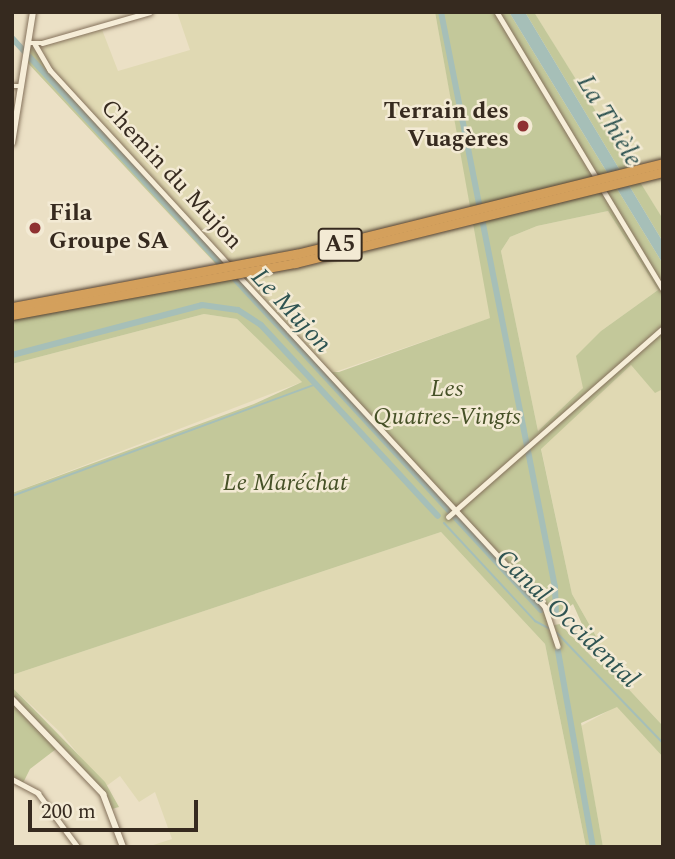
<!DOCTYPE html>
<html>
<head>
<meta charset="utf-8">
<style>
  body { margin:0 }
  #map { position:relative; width:675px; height:859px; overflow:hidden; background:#ebe0c5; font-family:Spectral,serif }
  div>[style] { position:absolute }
  .farmland>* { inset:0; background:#e0d9b3 }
  .green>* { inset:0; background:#c3c89a }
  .water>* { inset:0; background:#a6bfb8 }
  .stream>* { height:2px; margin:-1px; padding:0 1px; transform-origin:1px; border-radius:1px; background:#a6bfb8 }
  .canal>* { height:6px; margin:-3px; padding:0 3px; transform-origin:3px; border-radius:3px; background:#a6bfb8 }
  .roads { filter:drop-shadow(0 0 2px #85725c) drop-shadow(0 0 2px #85725c) }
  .minor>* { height:4.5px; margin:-2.25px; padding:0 2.25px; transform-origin:2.25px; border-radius:2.25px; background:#f6edd8 }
  .secondary>* { height:6px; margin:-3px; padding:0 3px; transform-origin:3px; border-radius:3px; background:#f6edd8 }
  .bridges { filter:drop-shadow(0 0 2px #534030) drop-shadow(0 0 2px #534030) }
  .motorway-bridge>* { height:9px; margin:-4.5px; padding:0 4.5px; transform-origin:4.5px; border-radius:4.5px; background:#d4a05c }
  .dots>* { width:19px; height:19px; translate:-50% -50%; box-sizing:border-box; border:4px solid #f3ead4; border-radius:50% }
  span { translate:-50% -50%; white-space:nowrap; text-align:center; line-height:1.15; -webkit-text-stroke:5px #f3ead4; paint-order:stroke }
  .shield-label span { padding:2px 5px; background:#f3ead4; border:2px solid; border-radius:5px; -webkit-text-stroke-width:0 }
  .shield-label { font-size:23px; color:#362a1f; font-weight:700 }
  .poi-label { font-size:24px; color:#362a1f; font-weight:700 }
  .right { translate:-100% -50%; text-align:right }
  .left { translate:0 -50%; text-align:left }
  .street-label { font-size:24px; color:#362a1f }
  .park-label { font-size:24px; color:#465127; font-style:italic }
  .water-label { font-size:26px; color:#2f5452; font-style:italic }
  .frame { position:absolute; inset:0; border:14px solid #362a1f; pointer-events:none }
  .scale { position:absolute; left:28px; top:800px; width:170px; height:32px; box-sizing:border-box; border:4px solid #362a1f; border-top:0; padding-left:9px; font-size:21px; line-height:24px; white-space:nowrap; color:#362a1f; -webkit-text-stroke:5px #f3ead4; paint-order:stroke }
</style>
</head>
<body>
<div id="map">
  <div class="farmland">
    <i style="clip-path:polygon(177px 12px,435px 12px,491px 318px,332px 373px,236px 277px,28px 43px,101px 27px,118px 71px,190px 50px)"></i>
    <i style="clip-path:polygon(534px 12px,663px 12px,663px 219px,631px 169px)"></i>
    <i style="clip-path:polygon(608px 211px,658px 290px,601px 331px,583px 388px,538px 431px,501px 251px,510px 237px,537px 226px)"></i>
    <i style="clip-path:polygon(204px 314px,237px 319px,302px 382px,12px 493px,12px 364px)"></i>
    <i style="clip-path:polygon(631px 365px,655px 392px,663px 389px,663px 726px,622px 682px,572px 594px,541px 448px)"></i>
    <i style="clip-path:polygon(441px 532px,545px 644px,586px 847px,147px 847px,172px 839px,155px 792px,139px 802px,120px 776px,105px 787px,61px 733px,12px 687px,12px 675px)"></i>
    <i style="clip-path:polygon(617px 706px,663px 757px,663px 847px,603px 847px,581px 726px)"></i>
  </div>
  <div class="green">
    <i style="clip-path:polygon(evenodd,435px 12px,509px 12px,663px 264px,663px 389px,655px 393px,631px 365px,541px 449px,572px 594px,622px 682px,663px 726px,663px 757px,617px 707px,581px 723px,603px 847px,586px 847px,545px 644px,441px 532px,12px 675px,12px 493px,254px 404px,302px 382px,237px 319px,204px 314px,12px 364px,12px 320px,228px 277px,25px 60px,28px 43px,237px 278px,332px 372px,339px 372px,490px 318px,435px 12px,608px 211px,658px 290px,601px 331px,576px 356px,583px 388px,538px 431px,501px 251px,510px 237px,537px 226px,608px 211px,435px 12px,573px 604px,594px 651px,594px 659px,560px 624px,554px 625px,548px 612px,562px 612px,573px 604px)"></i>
    <i style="clip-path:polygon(525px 12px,534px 12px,663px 219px,663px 242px)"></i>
    <i style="clip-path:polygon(12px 687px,105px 782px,119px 807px,112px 809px,60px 746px,30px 769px,23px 783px,12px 779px)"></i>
  </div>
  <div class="water">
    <i style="clip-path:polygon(509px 12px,525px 12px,663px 242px,663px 264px)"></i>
  </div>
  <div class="stream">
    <i style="left:12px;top:496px;width:324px;rotate:-20.2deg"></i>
    <i style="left:444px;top:523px;width:134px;rotate:47.1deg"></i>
    <i style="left:535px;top:621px;width:19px;rotate:28deg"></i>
    <i style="left:557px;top:633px;width:153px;rotate:46.1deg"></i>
  </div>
  <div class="canal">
    <i style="left:441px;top:12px;width:586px;rotate:78.79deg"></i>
    <i style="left:555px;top:587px;width:25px;rotate:88deg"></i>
    <i style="left:12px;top:38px;width:779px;rotate:47.24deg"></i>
    <i style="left:12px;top:355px;width:196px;rotate:-14.7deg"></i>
    <i style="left:202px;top:305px;width:36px;rotate:8deg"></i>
    <i style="left:238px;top:310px;width:27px;rotate:33deg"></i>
    <i style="left:261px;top:325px;width:260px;rotate:47.2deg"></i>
    <i style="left:558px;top:651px;width:199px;rotate:79.9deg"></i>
  </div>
  <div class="roads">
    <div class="minor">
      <i style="left:497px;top:12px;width:196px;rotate:59deg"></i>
      <i style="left:28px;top:43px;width:14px"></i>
      <i style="left:42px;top:43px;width:112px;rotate:-16deg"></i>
      <i style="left:35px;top:44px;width:30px;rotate:60deg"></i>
      <i style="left:50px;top:70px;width:266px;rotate:47.4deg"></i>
      <i style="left:12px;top:86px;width:9px"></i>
      <i style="left:602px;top:188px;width:118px;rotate:58.9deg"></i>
      <i style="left:238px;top:275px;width:452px;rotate:47.2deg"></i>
      <i style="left:545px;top:607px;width:41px;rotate:71.6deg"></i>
      <i style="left:448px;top:517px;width:286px;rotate:-41.3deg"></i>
      <i style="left:12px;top:779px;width:30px;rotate:28deg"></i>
      <i style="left:38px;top:793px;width:67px;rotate:53.5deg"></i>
    </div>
    <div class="secondary">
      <i style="left:12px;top:143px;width:133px;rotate:-80.9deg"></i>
      <i style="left:12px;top:699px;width:132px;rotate:46.2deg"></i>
      <i style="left:103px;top:794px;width:57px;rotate:69.3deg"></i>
    </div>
  </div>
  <div class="bridges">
    <div class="motorway-bridge">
      <i style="left:12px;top:307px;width:289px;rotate:-10.6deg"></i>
      <i style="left:296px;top:254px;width:378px;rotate:-13.9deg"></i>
      <i style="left:12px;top:315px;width:288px;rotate:-10.4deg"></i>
      <i style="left:295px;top:263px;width:379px;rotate:-13.9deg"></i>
    </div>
  </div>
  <div class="dots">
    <i style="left:523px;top:126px;background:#8f3131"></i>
    <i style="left:35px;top:228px;background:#8f3131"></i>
  </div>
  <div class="shield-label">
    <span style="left:340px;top:245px">A5</span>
  </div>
  <div class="poi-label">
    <span class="right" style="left:509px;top:126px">Terrain des<br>Vuagères</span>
    <span class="left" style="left:49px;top:228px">Fila<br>Groupe SA</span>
  </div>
  <div class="street-label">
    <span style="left:171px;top:175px;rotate:47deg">Chemin du Mujon</span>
  </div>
  <div class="park-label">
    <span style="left:447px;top:404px">Les<br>Quatres-Vingts</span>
    <span style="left:285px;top:484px">Le Maréchat</span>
  </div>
  <div class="water-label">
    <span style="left:609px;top:121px;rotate:59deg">La Thièle</span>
    <span style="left:291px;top:311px;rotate:47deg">Le Mujon</span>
    <span style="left:567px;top:619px;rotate:44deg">Canal Occidental</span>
  </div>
  <div class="frame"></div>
  <div class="scale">200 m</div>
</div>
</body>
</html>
